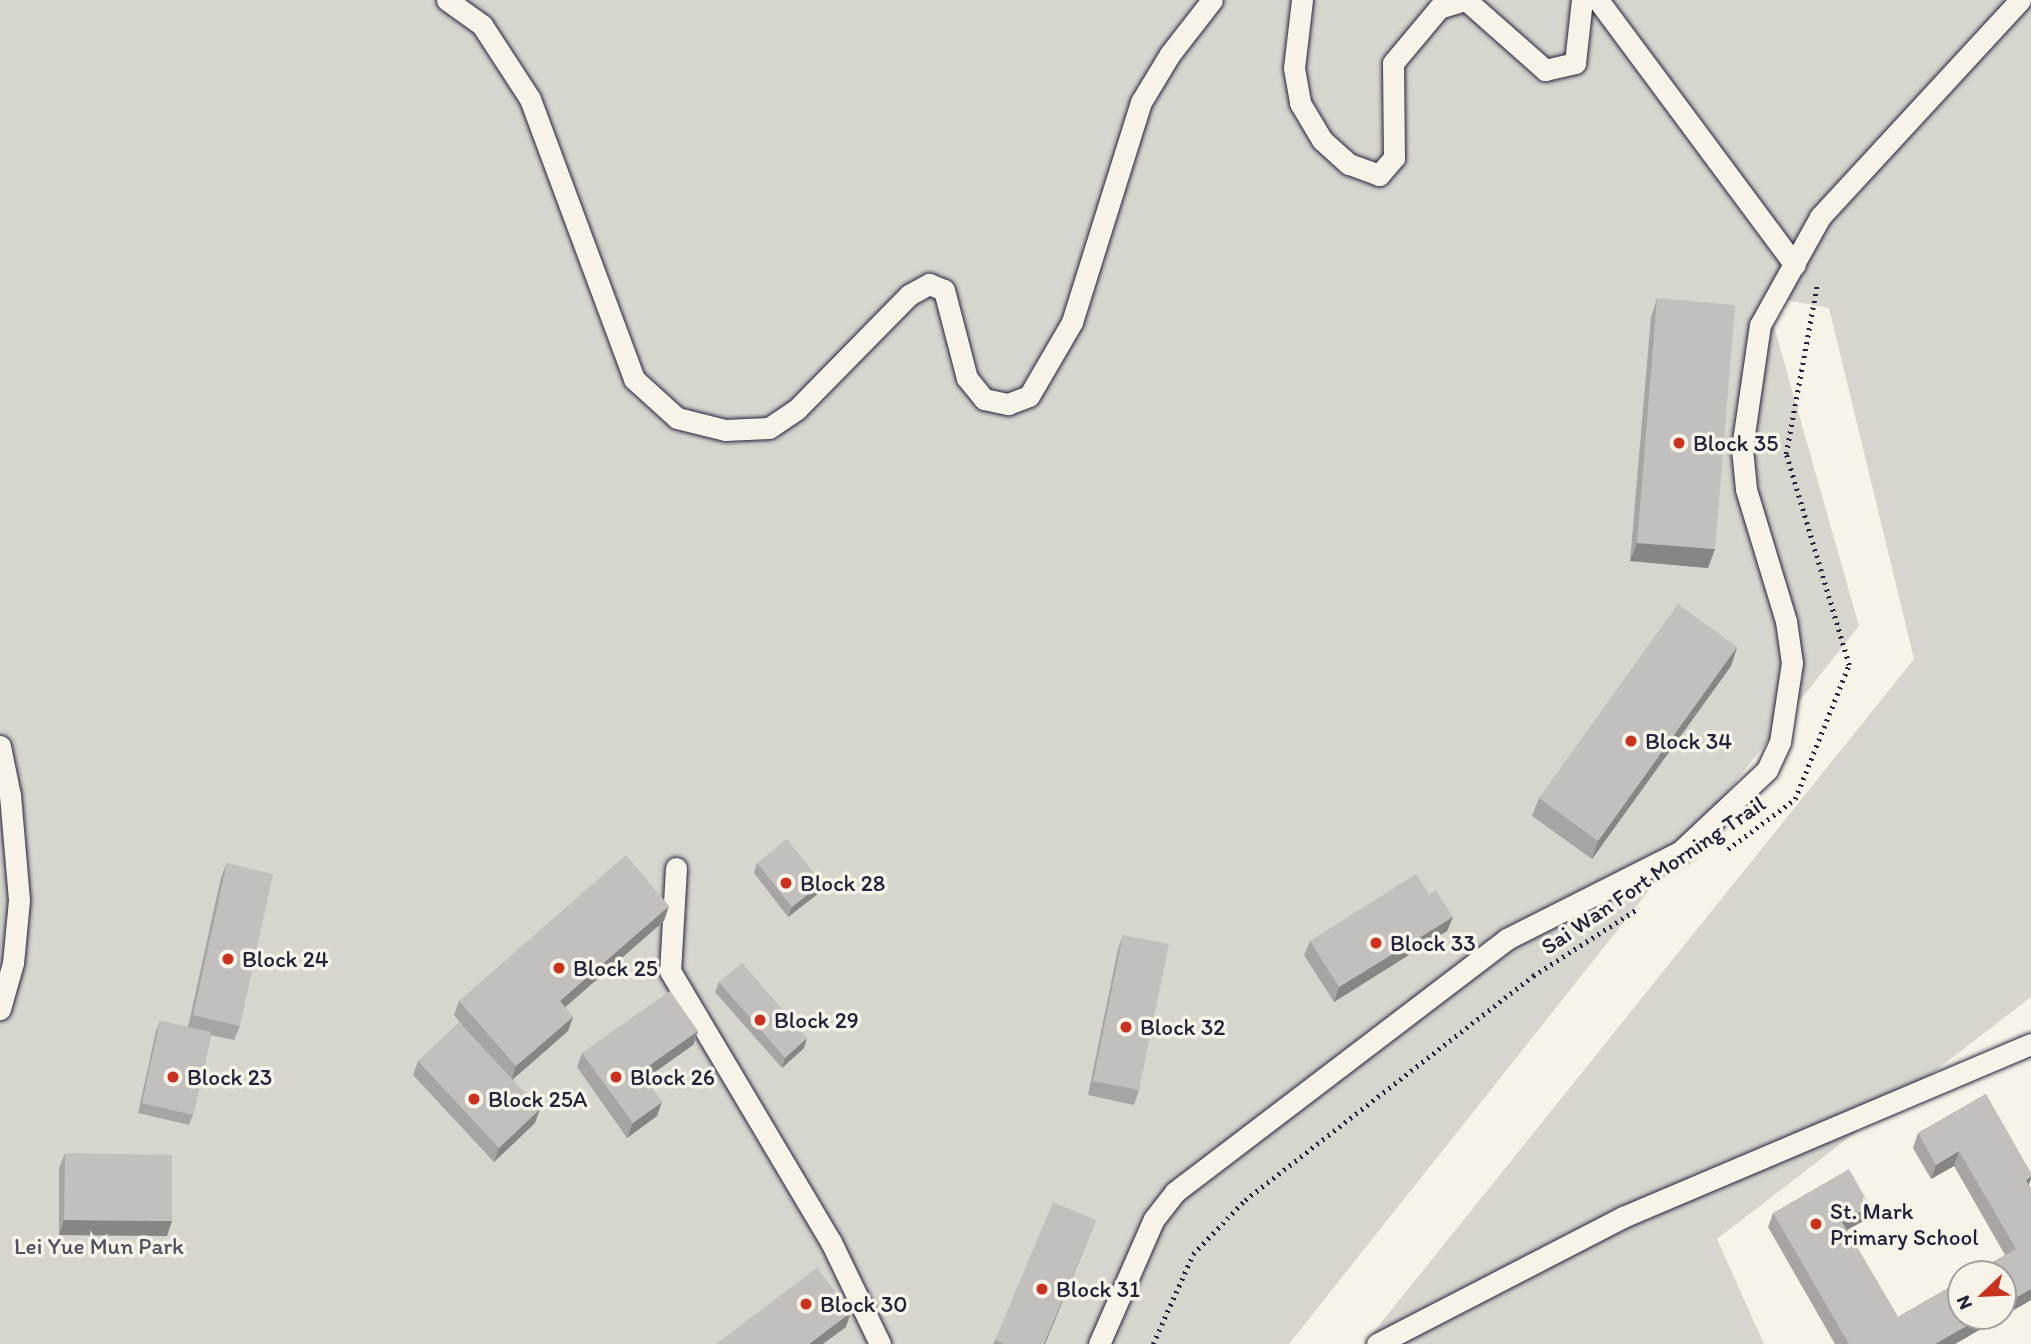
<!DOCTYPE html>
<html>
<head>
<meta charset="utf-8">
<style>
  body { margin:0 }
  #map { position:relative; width:2031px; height:1344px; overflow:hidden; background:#f7f3e8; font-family:Itim,sans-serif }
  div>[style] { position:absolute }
  .green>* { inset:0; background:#d8d5cf }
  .path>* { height:4.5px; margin-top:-2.25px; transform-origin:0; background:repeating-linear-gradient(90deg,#22223b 0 2px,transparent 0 7px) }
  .roads { filter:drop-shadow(0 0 2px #22223b) drop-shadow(0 0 2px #22223b) }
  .lane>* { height:21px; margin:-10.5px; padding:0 10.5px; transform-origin:10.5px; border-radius:10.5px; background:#f7f3e8 }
  .wall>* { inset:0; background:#a7a4a3 }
  .shaded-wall>* { inset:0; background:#888684 }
  .building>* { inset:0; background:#c2bfbd }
  .dots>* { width:19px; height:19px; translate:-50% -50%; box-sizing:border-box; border:4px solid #f7f3e8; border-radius:50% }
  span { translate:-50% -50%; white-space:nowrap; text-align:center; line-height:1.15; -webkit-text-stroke:7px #f7f3e8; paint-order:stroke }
  .poi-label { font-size:23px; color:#22223b }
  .left { translate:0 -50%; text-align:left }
  .street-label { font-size:23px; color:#22223b }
  .park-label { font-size:23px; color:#504f60 }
  .north { position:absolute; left:1947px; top:1260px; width:70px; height:70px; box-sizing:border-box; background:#f7f3e8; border:2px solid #a29fa3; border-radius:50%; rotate:247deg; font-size:19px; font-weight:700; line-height:28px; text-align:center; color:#22223b }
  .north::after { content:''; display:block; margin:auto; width:24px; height:32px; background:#c8321e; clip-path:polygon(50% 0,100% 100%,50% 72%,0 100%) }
</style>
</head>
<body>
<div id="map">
  <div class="green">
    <i style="clip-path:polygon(0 0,2031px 0,2031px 997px,1717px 1239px,1764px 1344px,1364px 1344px,1914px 659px,1829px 308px,1771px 297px,1769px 309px,1859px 626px,1289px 1344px,0 1344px)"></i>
  </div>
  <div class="path">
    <i style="left:1728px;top:849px;width:84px;rotate:-36.7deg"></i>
    <i style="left:1795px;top:799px;width:144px;rotate:-68.1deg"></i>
    <i style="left:1849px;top:665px;width:220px;rotate:-106.6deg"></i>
    <i style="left:1786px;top:454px;width:172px;rotate:-79.6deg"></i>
    <i style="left:1153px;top:1344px;width:98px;rotate:-66deg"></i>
    <i style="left:1193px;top:1254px;width:75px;rotate:-46.1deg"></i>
    <i style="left:1245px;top:1200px;width:365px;rotate:-37.9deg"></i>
    <i style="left:1533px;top:976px;width:126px;rotate:-32.7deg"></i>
  </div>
  <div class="roads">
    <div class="lane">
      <i style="left:447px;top:0;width:43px;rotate:35.5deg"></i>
      <i style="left:482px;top:25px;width:88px;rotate:57deg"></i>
      <i style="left:530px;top:99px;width:299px;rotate:69.6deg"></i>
      <i style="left:634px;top:379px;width:58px;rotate:42.2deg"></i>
      <i style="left:677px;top:418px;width:49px;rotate:14deg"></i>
      <i style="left:725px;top:430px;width:44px;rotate:-2.6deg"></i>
      <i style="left:769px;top:428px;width:34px;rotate:-34deg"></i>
      <i style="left:797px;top:409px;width:160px;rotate:-45.5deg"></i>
      <i style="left:909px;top:295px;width:23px;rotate:-29deg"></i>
      <i style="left:929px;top:284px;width:16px;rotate:22deg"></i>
      <i style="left:944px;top:290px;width:91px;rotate:75.4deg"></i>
      <i style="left:967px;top:378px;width:27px;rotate:51deg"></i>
      <i style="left:984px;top:399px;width:25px;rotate:12deg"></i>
      <i style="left:1008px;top:404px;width:22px;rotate:-21deg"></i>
      <i style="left:1029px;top:396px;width:86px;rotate:-59.8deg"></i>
      <i style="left:1072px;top:322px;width:231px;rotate:-72.6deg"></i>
      <i style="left:1141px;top:102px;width:56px;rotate:-58.9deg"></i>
      <i style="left:1170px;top:54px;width:68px;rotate:-52.1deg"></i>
      <i style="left:1302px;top:0;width:68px;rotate:96.7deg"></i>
      <i style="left:1294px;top:68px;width:36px;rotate:80deg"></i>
      <i style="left:1300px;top:103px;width:43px;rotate:59.3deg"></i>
      <i style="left:1322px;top:140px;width:36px;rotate:42deg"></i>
      <i style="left:1349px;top:164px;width:32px;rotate:20deg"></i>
      <i style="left:1379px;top:175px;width:23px;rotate:-49deg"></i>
      <i style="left:1394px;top:158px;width:95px;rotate:-90.6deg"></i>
      <i style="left:1393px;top:63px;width:72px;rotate:-50.1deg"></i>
      <i style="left:1439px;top:8px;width:28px;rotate:-17deg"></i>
      <i style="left:1466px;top:0;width:106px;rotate:41.5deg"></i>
      <i style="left:1545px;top:70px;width:31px;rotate:-13deg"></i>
      <i style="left:1575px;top:63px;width:63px;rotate:-83.7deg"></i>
      <i style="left:1598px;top:0;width:330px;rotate:53.4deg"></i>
      <i style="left:0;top:746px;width:50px;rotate:78.5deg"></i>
      <i style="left:10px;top:795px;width:105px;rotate:85.1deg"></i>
      <i style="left:19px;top:900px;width:63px;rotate:95.4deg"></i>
      <i style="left:13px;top:963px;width:48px;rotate:105.8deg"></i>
      <i style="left:676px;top:868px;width:103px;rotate:93.3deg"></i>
      <i style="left:670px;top:971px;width:315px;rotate:59.3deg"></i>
      <i style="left:831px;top:1242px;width:113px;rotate:64.3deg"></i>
      <i style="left:1099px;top:1344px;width:137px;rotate:-66.3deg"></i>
      <i style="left:1154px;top:1219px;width:34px;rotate:-52deg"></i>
      <i style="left:1175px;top:1192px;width:417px;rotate:-37.3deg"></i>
      <i style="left:1507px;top:939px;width:195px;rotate:-26.8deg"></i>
      <i style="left:1681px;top:851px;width:118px;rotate:-43.3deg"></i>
      <i style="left:1767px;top:770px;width:31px;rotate:-65deg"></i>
      <i style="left:1780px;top:742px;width:80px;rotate:-81.4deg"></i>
      <i style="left:1792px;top:663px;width:42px;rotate:-98.1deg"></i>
      <i style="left:1786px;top:621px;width:138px;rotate:-106.9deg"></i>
      <i style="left:1746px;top:489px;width:41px;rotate:-95.6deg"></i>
      <i style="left:1742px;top:448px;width:124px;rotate:-81.7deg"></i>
      <i style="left:1760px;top:325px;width:124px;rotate:-60.9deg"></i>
      <i style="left:1820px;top:217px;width:295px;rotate:-47.3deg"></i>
      <i style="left:1377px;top:1344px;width:277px;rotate:-27.3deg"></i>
      <i style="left:1623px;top:1217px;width:443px;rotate:-23deg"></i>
    </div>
  </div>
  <div class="wall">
    <i style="clip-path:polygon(1657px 298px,1708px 568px,1630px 561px,1651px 317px)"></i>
    <i style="clip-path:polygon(1737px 647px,1731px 666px,1592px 859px,1532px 816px,1539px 798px)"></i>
    <i style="clip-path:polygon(227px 863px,240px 1026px,234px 1040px,211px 1035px,193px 1115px,189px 1125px,138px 1113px,156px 1031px,160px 1021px,188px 1027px,221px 877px)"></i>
    <i style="clip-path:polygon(757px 863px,819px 893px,788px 917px,754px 873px)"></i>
    <i style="clip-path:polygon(1429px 894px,1453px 917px,1447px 931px,1334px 1002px,1304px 955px,1310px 941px)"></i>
    <i style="clip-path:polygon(664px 921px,565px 1007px,573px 1017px,568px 1031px,513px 1079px,535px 1123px,494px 1162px,413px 1075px,418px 1061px,466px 1030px,454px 1015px,459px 1001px)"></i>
    <i style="clip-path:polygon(1123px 935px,1139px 1090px,1134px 1105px,1088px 1095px,1118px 949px)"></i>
    <i style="clip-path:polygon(719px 982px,804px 1048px,782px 1068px,715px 992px)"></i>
    <i style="clip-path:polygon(698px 1031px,693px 1045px,645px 1079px,657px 1116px,627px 1138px,577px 1067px,582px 1053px)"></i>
    <i style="clip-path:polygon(1986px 1094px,2031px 1189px,2031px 1300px,1955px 1344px,1835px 1344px,1768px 1227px,1773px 1213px,1865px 1220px,1847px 1230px,1898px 1317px,2005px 1255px,1954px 1166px,1931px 1179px,1913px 1148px,1918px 1133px)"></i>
    <i style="clip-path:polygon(65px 1153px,167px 1236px,59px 1235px,59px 1168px)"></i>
    <i style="clip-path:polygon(1096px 1220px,1045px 1344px,993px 1344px,995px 1340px)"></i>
  </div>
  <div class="shaded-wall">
    <i style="clip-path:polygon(1637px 543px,1715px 549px,1708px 568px,1630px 561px)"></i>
    <i style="clip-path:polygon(1737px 647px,1731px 666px,1592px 859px,1598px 841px)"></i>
    <i style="clip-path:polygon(822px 883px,819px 893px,788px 917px,792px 907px)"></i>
    <i style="clip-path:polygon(669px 906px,664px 921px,555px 1016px,560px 1001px)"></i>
    <i style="clip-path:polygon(1453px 917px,1447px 931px,1334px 1002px,1339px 987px)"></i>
    <i style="clip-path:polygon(573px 1017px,568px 1031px,511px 1081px,516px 1066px)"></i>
    <i style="clip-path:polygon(698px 1031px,693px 1045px,635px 1086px,640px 1072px)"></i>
    <i style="clip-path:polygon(807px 1038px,804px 1048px,782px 1068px,785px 1058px)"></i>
    <i style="clip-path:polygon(662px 1102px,657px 1116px,627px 1138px,633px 1123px)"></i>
    <i style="clip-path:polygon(540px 1109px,535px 1123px,494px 1162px,499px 1148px)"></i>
    <i style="clip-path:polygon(1959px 1151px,1954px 1166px,1931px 1179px,1936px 1165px)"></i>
    <i style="clip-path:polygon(2031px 1176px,2031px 1179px,2027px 1190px,2026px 1180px)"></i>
    <i style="clip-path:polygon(1870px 1206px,1865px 1220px,1837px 1236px,1842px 1222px)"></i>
    <i style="clip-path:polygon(64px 1220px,172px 1221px,167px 1236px,59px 1235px)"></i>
    <i style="clip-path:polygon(1096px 1220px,1045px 1344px,1044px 1344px)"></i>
    <i style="clip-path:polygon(2031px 1289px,2031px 1300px,1955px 1344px,1935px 1344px,1984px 1316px,2003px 1316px,2003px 1305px)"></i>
    <i style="clip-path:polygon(851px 1312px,846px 1327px,823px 1344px,809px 1344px)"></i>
  </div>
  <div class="building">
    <i style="clip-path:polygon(1657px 298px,1735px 305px,1715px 549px,1637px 543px)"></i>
    <i style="clip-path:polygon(1678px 604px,1737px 647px,1598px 841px,1539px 798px)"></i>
    <i style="clip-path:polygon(787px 839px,822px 883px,792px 907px,757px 863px)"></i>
    <i style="clip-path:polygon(626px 855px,669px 906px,560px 1001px,573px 1017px,516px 1066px,459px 1001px)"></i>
    <i style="clip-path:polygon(227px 863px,273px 874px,240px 1026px,193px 1015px)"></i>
    <i style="clip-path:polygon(1416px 874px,1429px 894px,1436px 890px,1453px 917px,1339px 987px,1310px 941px)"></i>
    <i style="clip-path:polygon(1123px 935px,1169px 944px,1139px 1090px,1093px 1081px)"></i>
    <i style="clip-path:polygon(742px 963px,807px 1038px,785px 1058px,719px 982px)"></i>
    <i style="clip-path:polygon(670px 991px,698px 1031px,640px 1072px,662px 1102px,633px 1123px,582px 1053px)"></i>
    <i style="clip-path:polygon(160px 1021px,211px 1032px,193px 1115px,142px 1103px)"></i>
    <i style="clip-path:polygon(459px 1022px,540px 1109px,499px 1148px,418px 1061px)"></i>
    <i style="clip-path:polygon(1986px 1094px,2031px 1173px,2031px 1176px,2026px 1180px,2031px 1189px,2031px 1289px,2003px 1305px,2003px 1274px,1972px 1274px,2016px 1249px,1959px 1151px,1936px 1165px,1918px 1133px)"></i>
    <i style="clip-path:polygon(65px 1153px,172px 1155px,172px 1221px,64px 1220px)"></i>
    <i style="clip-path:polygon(1849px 1169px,1870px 1206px,1842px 1222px,1898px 1317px,1961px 1281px,1961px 1316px,1984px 1316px,1935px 1344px,1849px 1344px,1773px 1213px)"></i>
    <i style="clip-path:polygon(1053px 1202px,1096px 1220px,1044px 1344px,1004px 1344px,995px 1340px)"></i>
    <i style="clip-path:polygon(817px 1268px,851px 1312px,809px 1344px,716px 1344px)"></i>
  </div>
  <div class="dots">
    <i style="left:1679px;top:443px;background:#c8321e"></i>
    <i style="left:1631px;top:741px;background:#c8321e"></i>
    <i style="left:786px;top:883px;background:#c8321e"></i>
    <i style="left:1376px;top:943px;background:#c8321e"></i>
    <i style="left:228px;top:959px;background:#c8321e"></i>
    <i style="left:559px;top:968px;background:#c8321e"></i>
    <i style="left:760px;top:1020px;background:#c8321e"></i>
    <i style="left:1126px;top:1027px;background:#c8321e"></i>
    <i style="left:173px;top:1077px;background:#c8321e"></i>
    <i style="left:616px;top:1077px;background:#c8321e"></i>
    <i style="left:474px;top:1099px;background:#c8321e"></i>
    <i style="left:1816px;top:1224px;background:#c8321e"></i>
    <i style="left:1042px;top:1289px;background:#c8321e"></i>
    <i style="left:806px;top:1304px;background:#c8321e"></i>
  </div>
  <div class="poi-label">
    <span class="left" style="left:1693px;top:443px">Block 35</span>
    <span class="left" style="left:1645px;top:741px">Block 34</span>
    <span class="left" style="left:800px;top:883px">Block 28</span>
    <span class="left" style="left:1390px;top:943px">Block 33</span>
    <span class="left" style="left:242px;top:959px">Block 24</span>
    <span class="left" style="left:573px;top:968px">Block 25</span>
    <span class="left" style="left:774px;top:1020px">Block 29</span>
    <span class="left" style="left:1140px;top:1027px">Block 32</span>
    <span class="left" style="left:187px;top:1077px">Block 23</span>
    <span class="left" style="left:630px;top:1077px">Block 26</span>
    <span class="left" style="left:488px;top:1099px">Block 25A</span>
    <span class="left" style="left:1830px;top:1224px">St. Mark<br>Primary School</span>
    <span class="left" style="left:1056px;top:1289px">Block 31</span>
    <span class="left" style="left:820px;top:1304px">Block 30</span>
  </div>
  <div class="street-label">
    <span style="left:1653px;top:875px;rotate:-34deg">Sai Wan Fort Morning Trail</span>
  </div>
  <div class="park-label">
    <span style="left:99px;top:1246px">Lei Yue Mun Park</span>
  </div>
  <div class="north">N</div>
</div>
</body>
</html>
